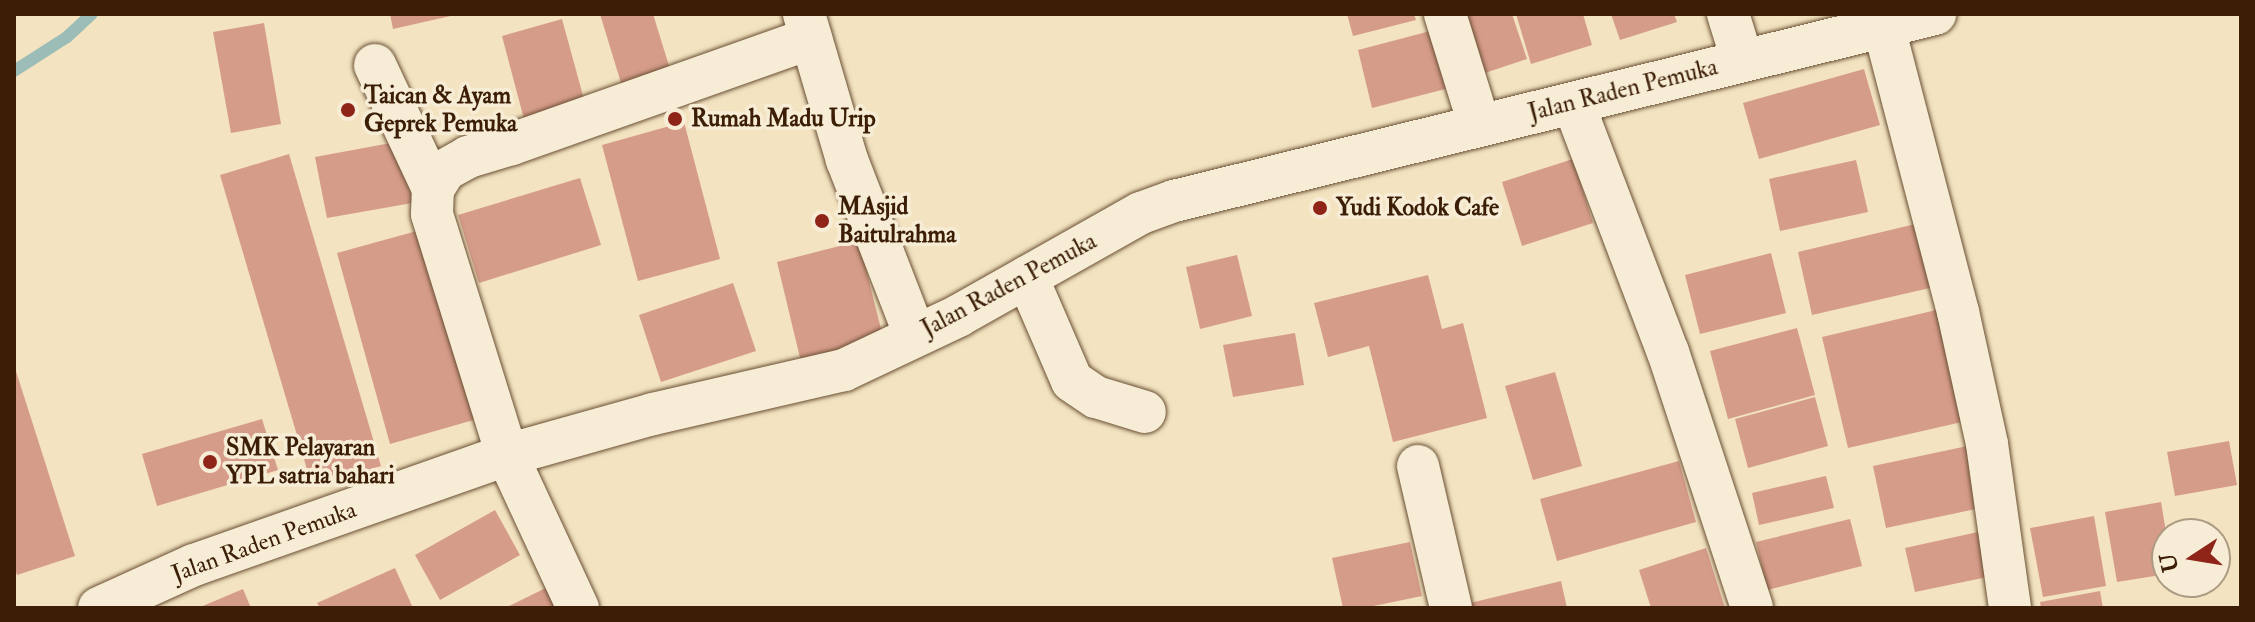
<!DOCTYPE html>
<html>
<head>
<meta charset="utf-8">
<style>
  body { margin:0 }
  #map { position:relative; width:2255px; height:622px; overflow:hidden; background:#f3e3c0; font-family:"IM FELL Double Pica",serif }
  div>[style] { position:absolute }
  .stream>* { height:12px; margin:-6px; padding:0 6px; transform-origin:6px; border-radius:6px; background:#9cbdb7 }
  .building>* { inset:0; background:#d69c8a }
  .roads { filter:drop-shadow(0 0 2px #6a4f34) drop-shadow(0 0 2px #6a4f34) }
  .minor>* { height:42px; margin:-21px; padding:0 21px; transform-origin:21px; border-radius:21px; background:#f7edd6 }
  .dots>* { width:22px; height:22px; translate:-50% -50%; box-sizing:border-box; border:4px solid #f7edd6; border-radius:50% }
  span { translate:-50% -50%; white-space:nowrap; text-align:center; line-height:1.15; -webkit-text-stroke:7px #f7edd6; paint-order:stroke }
  .street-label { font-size:24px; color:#3c1e06 }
  .poi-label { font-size:24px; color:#3c1e06; font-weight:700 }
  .left { translate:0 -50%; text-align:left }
  .frame { position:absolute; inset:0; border:16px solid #3c1e06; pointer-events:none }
  .north { position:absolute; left:2151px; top:518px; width:80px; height:80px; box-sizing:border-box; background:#f7edd6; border:2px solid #ac9a83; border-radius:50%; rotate:258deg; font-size:22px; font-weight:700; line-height:32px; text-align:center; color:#3c1e06 }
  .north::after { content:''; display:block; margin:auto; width:28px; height:36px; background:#8f2418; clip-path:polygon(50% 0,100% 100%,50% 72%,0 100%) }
</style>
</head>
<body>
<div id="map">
  <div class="stream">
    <i style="left:14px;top:71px;width:63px;rotate:-32.7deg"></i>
    <i style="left:67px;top:37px;width:34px;rotate:-43deg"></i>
  </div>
  <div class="building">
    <i style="clip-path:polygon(390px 14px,455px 14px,455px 15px,393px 29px)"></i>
    <i style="clip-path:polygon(600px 14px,653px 14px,670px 69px,621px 83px)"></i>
    <i style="clip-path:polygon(1347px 14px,1414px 14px,1416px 20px,1353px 36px)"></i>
    <i style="clip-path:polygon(1460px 14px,1512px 14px,1527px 59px,1479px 75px)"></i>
    <i style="clip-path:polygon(1516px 14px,1583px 14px,1592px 45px,1531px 64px)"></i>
    <i style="clip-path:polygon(1611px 14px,1674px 14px,1677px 22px,1620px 40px)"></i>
    <i style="clip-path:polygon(562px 19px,585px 103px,524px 119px,502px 36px)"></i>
    <i style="clip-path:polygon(264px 23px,281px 124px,231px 133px,213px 32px)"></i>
    <i style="clip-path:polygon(1438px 29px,1453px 87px,1372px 108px,1358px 50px)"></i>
    <i style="clip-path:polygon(1864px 69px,1880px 125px,1759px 159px,1743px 103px)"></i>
    <i style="clip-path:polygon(684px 122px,720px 259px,638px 281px,602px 145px)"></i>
    <i style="clip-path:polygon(407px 140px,418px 202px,327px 218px,315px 157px)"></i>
    <i style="clip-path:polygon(289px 154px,381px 466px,312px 486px,220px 175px)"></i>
    <i style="clip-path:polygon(1573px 159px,1593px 223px,1522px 246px,1502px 182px)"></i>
    <i style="clip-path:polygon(1856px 160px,1868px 212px,1780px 231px,1769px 179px)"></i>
    <i style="clip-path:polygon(580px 178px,601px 245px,479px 283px,458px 215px)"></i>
    <i style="clip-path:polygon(1928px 221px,1943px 285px,1812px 315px,1798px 252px)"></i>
    <i style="clip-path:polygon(424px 229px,477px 419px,390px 444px,337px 253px)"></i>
    <i style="clip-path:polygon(859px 241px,884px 341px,801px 362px,777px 262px)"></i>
    <i style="clip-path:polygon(1771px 253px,1786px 313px,1700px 334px,1685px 275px)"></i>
    <i style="clip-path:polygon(1237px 255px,1252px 316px,1200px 329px,1186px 267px)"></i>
    <i style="clip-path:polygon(1428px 275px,1442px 329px,1463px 323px,1487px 418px,1393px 442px,1369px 346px,1328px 357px,1314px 303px)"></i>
    <i style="clip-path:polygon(733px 283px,756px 351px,661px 382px,639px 315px)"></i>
    <i style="clip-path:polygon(1949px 307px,1975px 419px,1848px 448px,1822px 337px)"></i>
    <i style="clip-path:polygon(1797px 328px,1815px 395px,1728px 419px,1710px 351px)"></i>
    <i style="clip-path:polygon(1295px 333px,1304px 385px,1233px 397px,1223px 345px)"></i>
    <i style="clip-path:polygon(14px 365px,75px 556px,17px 575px,14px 565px)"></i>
    <i style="clip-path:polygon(1555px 372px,1582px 466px,1533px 480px,1505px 386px)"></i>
    <i style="clip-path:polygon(1815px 397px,1828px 446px,1748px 468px,1735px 419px)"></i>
    <i style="clip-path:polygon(262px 419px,278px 470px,157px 506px,142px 454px)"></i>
    <i style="clip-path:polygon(2229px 441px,2237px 485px,2175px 496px,2167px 452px)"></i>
    <i style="clip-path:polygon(1977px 444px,1990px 506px,1886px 528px,1873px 466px)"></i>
    <i style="clip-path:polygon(1679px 461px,1696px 522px,1557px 561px,1540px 499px)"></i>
    <i style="clip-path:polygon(1826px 476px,1834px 508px,1759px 525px,1752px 493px)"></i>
    <i style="clip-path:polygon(2161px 502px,2167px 538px,2167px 574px,2117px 582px,2105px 512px)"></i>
    <i style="clip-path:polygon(495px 510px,520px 555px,440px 600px,415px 555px)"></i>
    <i style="clip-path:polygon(2094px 516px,2106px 586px,2043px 597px,2030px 528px)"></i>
    <i style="clip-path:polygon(1850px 519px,1862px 566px,1767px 590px,1756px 542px)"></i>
    <i style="clip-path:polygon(1987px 530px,1997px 575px,1915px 592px,1905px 548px)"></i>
    <i style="clip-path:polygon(1410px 542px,1422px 596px,1364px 608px,1343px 608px,1332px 558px)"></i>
    <i style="clip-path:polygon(1706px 548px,1725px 608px,1651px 608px,1639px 570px)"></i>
    <i style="clip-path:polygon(395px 568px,413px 608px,320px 608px,317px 603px)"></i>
    <i style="clip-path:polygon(1561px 581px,1567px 608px,1471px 608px,1470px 603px)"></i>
    <i style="clip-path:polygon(554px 584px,565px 608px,505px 608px)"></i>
    <i style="clip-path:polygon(243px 589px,251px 608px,198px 608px)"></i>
    <i style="clip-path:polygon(2100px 591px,2103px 608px,2041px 608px,2040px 602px)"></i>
  </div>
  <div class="roads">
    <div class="minor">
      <i style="left:804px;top:14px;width:152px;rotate:73.6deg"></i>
      <i style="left:847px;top:160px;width:188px;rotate:68.8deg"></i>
      <i style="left:1445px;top:14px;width:115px;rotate:72.8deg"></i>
      <i style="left:1728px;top:14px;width:47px;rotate:72.7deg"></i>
      <i style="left:1883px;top:24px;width:298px;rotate:75.4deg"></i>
      <i style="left:1958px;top:312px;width:135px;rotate:77.6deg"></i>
      <i style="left:1987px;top:444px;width:166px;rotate:82deg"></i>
      <i style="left:375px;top:65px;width:137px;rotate:64.9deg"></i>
      <i style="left:1574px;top:105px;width:264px;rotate:69.2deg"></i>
      <i style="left:1668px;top:352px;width:269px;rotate:71.8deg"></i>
      <i style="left:1027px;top:277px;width:113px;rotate:66.6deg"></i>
      <i style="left:1072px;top:381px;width:29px;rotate:34deg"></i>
      <i style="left:1096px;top:397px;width:51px;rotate:17deg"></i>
      <i style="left:1418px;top:466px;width:146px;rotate:76.9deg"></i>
      <i style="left:99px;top:608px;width:104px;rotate:-24.4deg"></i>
      <i style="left:194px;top:565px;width:332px;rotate:-19.4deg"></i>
      <i style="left:507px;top:455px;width:152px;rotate:-15.7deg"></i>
      <i style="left:653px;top:414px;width:196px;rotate:-13deg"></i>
      <i style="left:844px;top:370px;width:126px;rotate:-25.3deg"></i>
      <i style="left:958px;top:316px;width:210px;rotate:-29.4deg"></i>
      <i style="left:1141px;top:213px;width:35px;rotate:-20deg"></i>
      <i style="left:1174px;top:201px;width:784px;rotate:-13.81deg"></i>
      <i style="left:578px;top:608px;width:169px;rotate:-114.9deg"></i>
      <i style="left:507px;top:455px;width:252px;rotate:-107.3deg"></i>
      <i style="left:432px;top:214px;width:25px;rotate:-88deg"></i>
      <i style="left:433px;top:189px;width:22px;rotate:-58deg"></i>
      <i style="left:445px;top:170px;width:26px;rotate:-29deg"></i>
      <i style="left:468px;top:157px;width:46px;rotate:-16.5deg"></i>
      <i style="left:512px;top:144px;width:317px;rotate:-19.5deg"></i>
    </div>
  </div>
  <div class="dots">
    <i style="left:348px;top:110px;background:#8f2418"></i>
    <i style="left:675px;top:119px;background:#8f2418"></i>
    <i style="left:1320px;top:208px;background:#8f2418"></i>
    <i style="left:822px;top:221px;background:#8f2418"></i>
    <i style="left:210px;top:462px;background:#8f2418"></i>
  </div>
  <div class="street-label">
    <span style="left:1623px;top:90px;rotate:-14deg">Jalan Raden Pemuka</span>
    <span style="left:1009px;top:285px;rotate:-28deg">Jalan Raden Pemuka</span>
    <span style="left:264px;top:542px;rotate:-20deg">Jalan Raden Pemuka</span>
  </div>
  <div class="poi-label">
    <span class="left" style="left:364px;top:110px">Taican &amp; Ayam<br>Geprek Pemuka</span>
    <span class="left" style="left:691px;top:119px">Rumah Madu Urip</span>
    <span class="left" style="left:838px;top:221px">MAsjid<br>Baitulrahma</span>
    <span class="left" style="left:1336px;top:208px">Yudi Kodok Cafe</span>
    <span class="left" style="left:226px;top:462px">SMK Pelayaran<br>YPL satria bahari</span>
  </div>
  <div class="frame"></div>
  <div class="north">U</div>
</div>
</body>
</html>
